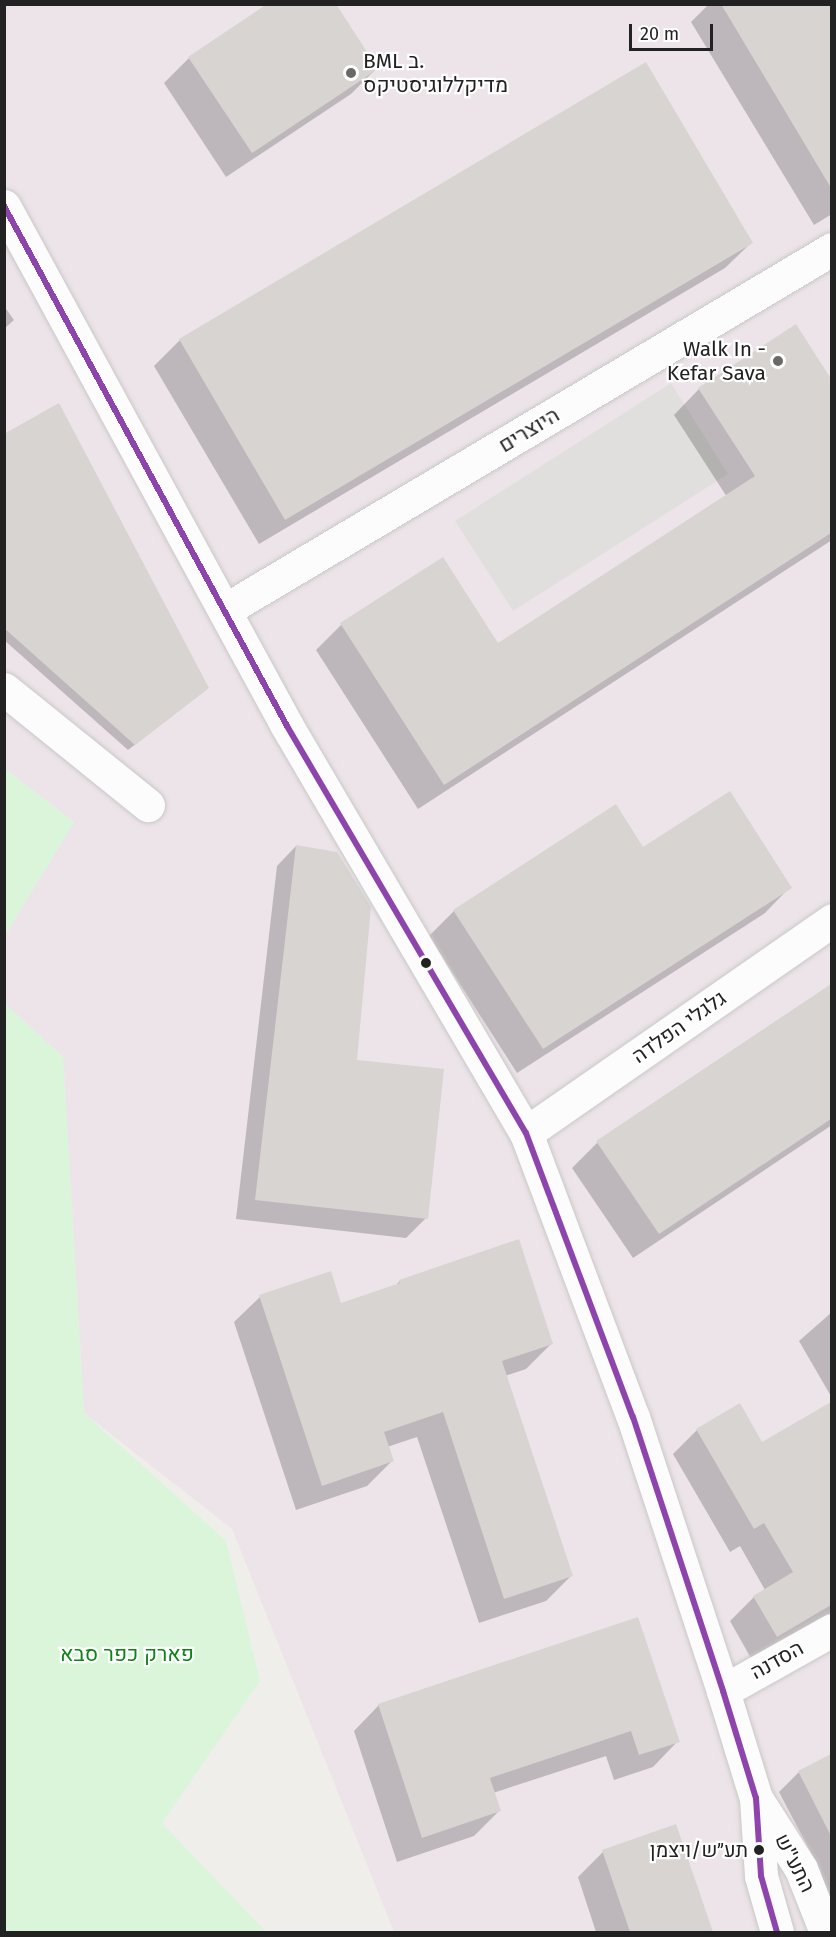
<!DOCTYPE html>
<html>
<head>
<meta charset="utf-8">
<style>
  body { margin:0 }
  #map { position:relative; width:836px; height:1937px; overflow:hidden; background:#f0eeeb; font-family:"Fira Sans",Heebo,sans-serif }
  div>[style] { position:absolute }
  .industrial>* { inset:0; background:#ede4e9 }
  .park>* { inset:0; background:#daf5da }
  .parking>* { inset:0; background:#e0dfde }
  .shadow>* { inset:0; background:#0003 }
  .building>* { inset:0; background:#d7d4d2 }
  .roads { filter:drop-shadow(0 0 2px #c9c8c7) drop-shadow(0 0 2px #c9c8c7) }
  .minor>* { height:33px; margin:-16.5px; padding:0 16.5px; transform-origin:16.5px; border-radius:16.5px; background:#fdfcfc }
  .bus-1>* { height:6px; margin:-3px; padding:0 3px; transform-origin:3px; border-radius:3px; background:#8e44ad }
  .dots>* { width:16px; height:16px; translate:-50% -50%; box-sizing:border-box; border:3px solid #fff; border-radius:50% }
  span { translate:-50% -50%; white-space:nowrap; text-align:center; line-height:1.15; -webkit-text-stroke:4.5px #fff; paint-order:stroke }
  .bus-label { font-size:20px; color:#222 }
  .right { translate:-100% -50%; text-align:right }
  .poi-label { font-size:21px; color:#222 }
  .left { translate:0 -50%; text-align:left }
  .street-label { font-size:21px; color:#222 }
  .park-label { font-size:21px; color:#0c8416 }
  .frame { position:absolute; inset:0; border:6px solid #222; pointer-events:none }
  .scale { position:absolute; left:629px; top:24px; width:84px; height:27px; box-sizing:border-box; border:3px solid #222; border-top:0; padding-left:8px; font-size:18px; line-height:21px; white-space:nowrap; color:#222; -webkit-text-stroke:4px #fff; paint-order:stroke }
</style>
</head>
<body>
<div id="map">
  <div class="industrial">
    <i style="clip-path:polygon(5px 5px,831px 5px,831px 1932px,394px 1932px,232px 1529px,84px 1413px,63px 1057px,5px 1004px,4px 936px,74px 822px,5px 769px)"></i>
  </div>
  <div class="park">
    <i style="clip-path:polygon(5px 769px,74px 822px,5px 936px)"></i>
    <i style="clip-path:polygon(5px 1004px,63px 1057px,84px 1413px,226px 1541px,260px 1681px,162px 1823px,266px 1932px,5px 1932px)"></i>
  </div>
  <div class="parking">
    <i style="clip-path:polygon(671px 383px,728px 474px,513px 611px,455px 521px)"></i>
  </div>
  <div class="shadow">
    <i style="clip-path:polygon(269px 4px,376px 69px,351px 94px,226px 177px,164px 83px,189px 58px)"></i>
    <i style="clip-path:polygon(709px 4px,832px 4px,832px 214px,814px 225px,691px 22px)"></i>
    <i style="clip-path:polygon(646px 64px,751px 243px,725px 268px,259px 544px,154px 366px,180px 340px)"></i>
    <i style="clip-path:polygon(4px 306px,14px 320px,4px 329px)"></i>
    <i style="clip-path:polygon(796px 327px,832px 382px,832px 540px,418px 809px,316px 650px,341px 625px,442px 559px,498px 645px,727px 497px,674px 415px,699px 389px)"></i>
    <i style="clip-path:polygon(4px 436px,208px 688px,128px 750px,4px 640px)"></i>
    <i style="clip-path:polygon(296px 846px,356px 1061px,426px 1218px,406px 1238px,236px 1219px,277px 866px)"></i>
    <i style="clip-path:polygon(642px 849px,790px 887px,765px 913px,517px 1073px,429px 936px,454px 911px)"></i>
    <i style="clip-path:polygon(832px 986px,832px 1125px,633px 1258px,572px 1168px,597px 1143px)"></i>
    <i style="clip-path:polygon(400px 1281px,552px 1343px,526px 1369px,505px 1376px,571px 1576px,546px 1601px,479px 1623px,417px 1437px,387px 1447px,392px 1461px,367px 1486px,296px 1510px,234px 1322px,260px 1297px,340px 1305px,394px 1287px)"></i>
    <i style="clip-path:polygon(832px 1312px,832px 1398px,799px 1341px)"></i>
    <i style="clip-path:polygon(832px 1403px,832px 1614px,752px 1660px,730px 1621px,754px 1597px,765px 1590px,740px 1546px,730px 1552px,673px 1454px,697px 1430px,762px 1444px)"></i>
    <i style="clip-path:polygon(638px 1619px,678px 1741px,653px 1767px,614px 1780px,606px 1756px,493px 1793px,499px 1811px,474px 1836px,397px 1862px,354px 1731px,379px 1705px)"></i>
    <i style="clip-path:polygon(832px 1755px,832px 1906px,816px 1877px,821px 1872px,779px 1792px,799px 1772px)"></i>
    <i style="clip-path:polygon(675px 1826px,711px 1932px,596px 1932px,578px 1877px,603px 1852px)"></i>
  </div>
  <div class="building">
    <i style="clip-path:polygon(267px 4px,336px 4px,378px 69px,252px 153px,188px 57px)"></i>
    <i style="clip-path:polygon(721px 4px,831px 4px,831px 188px)"></i>
    <i style="clip-path:polygon(646px 62px,753px 243px,285px 520px,179px 339px)"></i>
    <i style="clip-path:polygon(796px 324px,831px 379px,831px 533px,444px 785px,340px 623px,443px 557px,498px 643px,755px 476px,698px 388px)"></i>
    <i style="clip-path:polygon(59px 403px,209px 688px,135px 745px,4px 628px,4px 434px)"></i>
    <i style="clip-path:polygon(730px 791px,792px 888px,543px 1049px,453px 910px,616px 804px,643px 847px)"></i>
    <i style="clip-path:polygon(296px 845px,337px 852px,371px 907px,357px 1060px,444px 1069px,428px 1219px,255px 1200px)"></i>
    <i style="clip-path:polygon(831px 984px,831px 1119px,659px 1234px,596px 1141px)"></i>
    <i style="clip-path:polygon(519px 1239px,553px 1344px,502px 1361px,573px 1576px,504px 1599px,443px 1412px,384px 1432px,394px 1461px,322px 1486px,259px 1295px,331px 1271px,341px 1303px,400px 1283px,399px 1280px)"></i>
    <i style="clip-path:polygon(831px 1402px,831px 1605px,777px 1637px,753px 1596px,793px 1572px,764px 1523px,754px 1529px,696px 1429px,740px 1403px,762px 1442px)"></i>
    <i style="clip-path:polygon(638px 1617px,680px 1742px,639px 1755px,631px 1731px,490px 1778px,501px 1811px,422px 1838px,378px 1704px)"></i>
    <i style="clip-path:polygon(831px 1754px,831px 1836px,798px 1771px)"></i>
    <i style="clip-path:polygon(676px 1824px,713px 1932px,630px 1932px,602px 1850px)"></i>
  </div>
  <div class="roads">
    <div class="minor">
      <i style="left:4px;top:206px;width:592px;rotate:61.44deg"></i>
      <i style="left:287px;top:726px;width:472px;rotate:59.6deg"></i>
      <i style="left:526px;top:1133px;width:303px;rotate:69.4deg"></i>
      <i style="left:633px;top:1417px;width:288px;rotate:71.8deg"></i>
      <i style="left:723px;top:1691px;width:112px;rotate:72.9deg"></i>
      <i style="left:756px;top:1798px;width:78px;rotate:86.3deg"></i>
      <i style="left:761px;top:1876px;width:58px;rotate:74.1deg"></i>
      <i style="left:225px;top:610px;width:706px;rotate:-30.74deg"></i>
      <i style="left:4px;top:689px;width:185px;rotate:38.9deg"></i>
      <i style="left:526px;top:1133px;width:373px;rotate:-34.8deg"></i>
      <i style="left:723px;top:1691px;width:125px;rotate:-29.2deg"></i>
      <i style="left:756px;top:1798px;width:84px;rotate:57.6deg"></i>
      <i style="left:801px;top:1869px;width:68px;rotate:68.4deg"></i>
    </div>
  </div>
  <div class="bus-1">
    <i style="left:4px;top:206px;width:592px;rotate:61.44deg"></i>
    <i style="left:287px;top:726px;width:472px;rotate:59.6deg"></i>
    <i style="left:526px;top:1133px;width:303px;rotate:69.4deg"></i>
    <i style="left:633px;top:1417px;width:288px;rotate:71.8deg"></i>
    <i style="left:723px;top:1691px;width:112px;rotate:72.9deg"></i>
    <i style="left:756px;top:1798px;width:78px;rotate:86.3deg"></i>
    <i style="left:761px;top:1876px;width:58px;rotate:74.1deg"></i>
  </div>
  <div class="dots">
    <i style="left:351px;top:73px;background:#6a6968"></i>
    <i style="left:778px;top:361px;background:#6a6968"></i>
    <i style="left:426px;top:963px;background:#222"></i>
    <i style="left:759px;top:1850px;background:#222"></i>
  </div>
  <div class="bus-label">
    <span class="right" style="left:748px;top:1850px">תע״ש/ויצמן</span>
  </div>
  <div class="poi-label">
    <span class="left" style="left:363px;top:73px">BML ב.<br>מדיקללוגיסטיקס</span>
    <span class="right" style="left:766px;top:361px">Walk In -<br>Kefar Sava</span>
  </div>
  <div class="street-label">
    <span style="left:529px;top:430px;rotate:-31deg">היוצרים</span>
    <span style="left:679px;top:1027px;rotate:-35deg">גלגלי הפלדה</span>
    <span style="left:777px;top:1660px;rotate:-29deg">הסדנה</span>
    <span style="left:795px;top:1863px;rotate:63deg">התע"ש</span>
  </div>
  <div class="park-label">
    <span style="left:127px;top:1654px">פארק כפר סבא</span>
  </div>
  <div class="frame"></div>
  <div class="scale">20 m</div>
</div>
</body>
</html>
